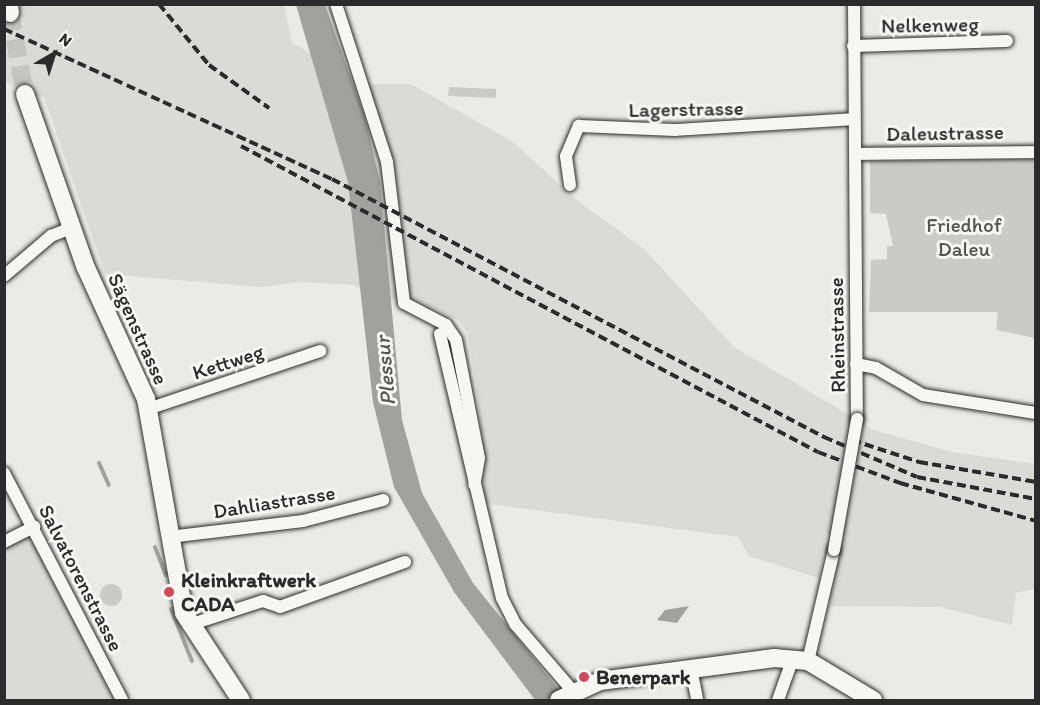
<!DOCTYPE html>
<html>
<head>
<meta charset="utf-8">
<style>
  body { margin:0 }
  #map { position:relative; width:1040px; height:705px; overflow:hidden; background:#eaeae6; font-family:Itim,sans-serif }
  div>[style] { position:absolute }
  .built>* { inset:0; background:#dadad6 }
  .green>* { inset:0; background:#cacac7 }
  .round { border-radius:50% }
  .water>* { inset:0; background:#a1a19e }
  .stream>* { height:4px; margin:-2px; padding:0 2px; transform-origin:2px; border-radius:2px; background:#a1a19e }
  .secondary-tunnel>* { height:18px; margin-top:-9px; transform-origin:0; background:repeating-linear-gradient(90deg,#c4c4c1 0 18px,transparent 0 27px) }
  .roads { filter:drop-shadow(0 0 2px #2b2b2b) drop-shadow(0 0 2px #2b2b2b) }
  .street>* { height:12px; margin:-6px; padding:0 6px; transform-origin:6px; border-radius:6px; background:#f6f6f2 }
  .secondary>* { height:18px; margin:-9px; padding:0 9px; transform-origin:9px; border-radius:9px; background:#f6f6f2 }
  .rail>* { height:4px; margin-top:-2px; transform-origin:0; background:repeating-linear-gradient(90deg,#2b2b2b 0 9px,transparent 0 13.5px) }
  .bridges { filter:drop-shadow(0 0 2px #2b2b2b) drop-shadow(0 0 2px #2b2b2b) }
  .street-bridge>* { height:12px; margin:-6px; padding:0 6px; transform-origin:6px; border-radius:6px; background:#f6f6f2 }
  .dots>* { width:16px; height:16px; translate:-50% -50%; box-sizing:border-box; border:3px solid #f6f6f2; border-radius:50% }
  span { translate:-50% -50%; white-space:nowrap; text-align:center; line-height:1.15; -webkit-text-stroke:6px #f6f6f2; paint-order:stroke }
  .street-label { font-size:21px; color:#2b2b2b }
  .park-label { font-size:21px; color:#535352 }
  .poi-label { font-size:21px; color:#2b2b2b; font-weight:700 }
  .left { translate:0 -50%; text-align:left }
  .water-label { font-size:22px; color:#545453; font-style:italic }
  .frame { position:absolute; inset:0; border:6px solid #2b2b2b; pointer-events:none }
  .north { position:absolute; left:24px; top:24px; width:60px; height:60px; -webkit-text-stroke:4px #f6f6f2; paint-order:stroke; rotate:39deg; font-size:16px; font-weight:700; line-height:24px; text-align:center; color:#2b2b2b }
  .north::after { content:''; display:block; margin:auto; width:21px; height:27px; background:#2b2b2b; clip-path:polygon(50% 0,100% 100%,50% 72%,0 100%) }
</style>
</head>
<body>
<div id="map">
  <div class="built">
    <i style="clip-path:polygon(9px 4px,284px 5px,292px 43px,370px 84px,411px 84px,513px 142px,578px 201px,644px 249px,734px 347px,874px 430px,952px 452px,1035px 464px,1035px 589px,1016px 593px,1012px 625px,940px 607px,830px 606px,842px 538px,826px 534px,819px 578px,749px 556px,738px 537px,482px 503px,484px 459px,476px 385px,467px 332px,458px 320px,410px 298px,393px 300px,353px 285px,301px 282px,261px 287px,105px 274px,44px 97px,25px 94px,5px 81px)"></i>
    <i style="clip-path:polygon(33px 532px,120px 700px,5px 700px,4px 548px)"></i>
  </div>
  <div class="green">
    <i style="clip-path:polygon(449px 87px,496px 89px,496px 98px,448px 96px)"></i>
    <i style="clip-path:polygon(1035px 159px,1035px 338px,996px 330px,998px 312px,869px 312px,871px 260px,887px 259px,887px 246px,893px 246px,886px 214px,870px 213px,870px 161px)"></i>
    <i class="round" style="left:100px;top:584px;width:22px;height:22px"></i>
  </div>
  <div class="water">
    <i style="clip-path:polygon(296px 5px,325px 5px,365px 118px,380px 182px,402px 420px,422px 493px,473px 583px,567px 700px,535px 700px,454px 592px,394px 487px,373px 402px,348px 182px)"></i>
    <i style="clip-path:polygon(689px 606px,677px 623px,657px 620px,665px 610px)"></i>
  </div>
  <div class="stream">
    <i style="left:99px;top:463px;width:24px;rotate:66deg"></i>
    <i style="left:155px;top:547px;width:30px;rotate:69deg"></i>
    <i style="left:171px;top:609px;width:56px;rotate:68deg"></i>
  </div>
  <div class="secondary-tunnel">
    <i style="left:10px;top:13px;width:82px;rotate:79.5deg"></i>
  </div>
  <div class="roads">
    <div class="street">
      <i style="left:336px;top:4px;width:166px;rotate:72.1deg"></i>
      <i style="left:387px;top:162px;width:142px;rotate:83.1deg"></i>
      <i style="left:404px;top:303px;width:47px;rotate:27.6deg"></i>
      <i style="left:446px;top:325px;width:18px;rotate:56deg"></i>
      <i style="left:456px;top:340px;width:120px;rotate:79deg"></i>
      <i style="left:479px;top:458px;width:27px;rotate:100deg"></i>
      <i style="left:854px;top:4px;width:415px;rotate:89.6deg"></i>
      <i style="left:853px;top:46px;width:154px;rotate:-1.9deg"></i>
      <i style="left:855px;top:154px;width:181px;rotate:-0.6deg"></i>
      <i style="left:570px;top:185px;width:29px;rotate:-98deg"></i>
      <i style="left:566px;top:156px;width:33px;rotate:-67deg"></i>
      <i style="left:579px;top:126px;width:96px;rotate:2.4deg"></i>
      <i style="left:675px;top:130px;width:179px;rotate:-3.5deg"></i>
      <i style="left:4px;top:276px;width:62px;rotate:-40.4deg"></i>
      <i style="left:51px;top:236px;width:22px;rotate:-22deg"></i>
      <i style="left:440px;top:334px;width:271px;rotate:76.8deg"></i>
      <i style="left:502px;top:598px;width:30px;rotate:63deg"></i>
      <i style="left:516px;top:625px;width:86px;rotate:49.3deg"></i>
      <i style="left:856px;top:364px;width:20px;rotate:11deg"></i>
      <i style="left:876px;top:368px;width:54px;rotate:29.9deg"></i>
      <i style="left:923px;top:395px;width:114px;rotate:9.1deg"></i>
      <i style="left:148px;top:409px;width:182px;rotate:-18.6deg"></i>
      <i style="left:4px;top:473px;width:256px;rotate:62.5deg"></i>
      <i style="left:169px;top:537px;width:135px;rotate:-6.8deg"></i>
      <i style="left:303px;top:521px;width:83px;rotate:-14.7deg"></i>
      <i style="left:4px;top:542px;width:34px;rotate:-27deg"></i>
      <i style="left:189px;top:625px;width:78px;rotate:-18deg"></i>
      <i style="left:263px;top:601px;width:18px;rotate:19deg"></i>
      <i style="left:280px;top:607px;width:133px;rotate:-19.8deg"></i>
      <i style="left:808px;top:661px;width:114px;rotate:-76.8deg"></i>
      <i style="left:691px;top:668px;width:33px;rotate:79deg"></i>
      <i style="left:778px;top:700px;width:45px;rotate:-70.3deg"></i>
    </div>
    <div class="secondary">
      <i style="left:9px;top:4px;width:9px;rotate:84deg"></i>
      <i style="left:25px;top:94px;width:184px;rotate:70.7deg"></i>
      <i style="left:86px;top:268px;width:144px;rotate:65.4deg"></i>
      <i style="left:146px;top:399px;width:217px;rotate:79.9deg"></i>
      <i style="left:184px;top:613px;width:104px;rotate:56.8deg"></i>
      <i style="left:559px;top:700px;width:45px;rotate:-24.9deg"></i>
      <i style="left:600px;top:681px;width:176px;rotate:-7.5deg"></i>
      <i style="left:774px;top:658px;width:34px;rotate:5deg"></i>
      <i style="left:808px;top:661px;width:76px;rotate:31deg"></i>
    </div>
  </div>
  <div class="rail">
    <i style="left:159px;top:4px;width:79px;rotate:50.7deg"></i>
    <i style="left:209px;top:65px;width:74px;rotate:35.6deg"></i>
    <i style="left:4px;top:29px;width:361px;rotate:24.6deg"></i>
    <i style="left:332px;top:179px;width:556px;rotate:27.67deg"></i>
    <i style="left:824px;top:437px;width:101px;rotate:23.3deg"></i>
    <i style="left:917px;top:477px;width:121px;rotate:10.5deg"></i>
    <i style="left:241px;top:146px;width:653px;rotate:27.94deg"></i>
    <i style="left:818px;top:452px;width:88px;rotate:20.7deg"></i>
    <i style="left:900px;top:483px;width:141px;rotate:15.6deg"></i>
    <i style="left:852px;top:440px;width:71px;rotate:18.2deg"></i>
    <i style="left:919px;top:462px;width:119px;rotate:9.7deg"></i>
  </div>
  <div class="bridges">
    <div class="street-bridge">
      <i style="left:834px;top:550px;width:133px;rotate:-80deg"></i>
    </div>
  </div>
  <div class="dots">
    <i style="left:169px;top:592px;background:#d1495b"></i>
    <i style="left:584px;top:677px;background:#d1495b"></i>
  </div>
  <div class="street-label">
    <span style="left:930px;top:25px;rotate:-1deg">Nelkenweg</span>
    <span style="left:686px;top:109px;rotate:-1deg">Lagerstrasse</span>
    <span style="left:945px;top:133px;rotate:-1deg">Daleustrasse</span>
    <span style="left:138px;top:329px;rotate:66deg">Sägenstrasse</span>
    <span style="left:837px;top:335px;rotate:-91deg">Rheinstrasse</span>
    <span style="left:228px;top:362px;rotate:-18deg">Kettweg</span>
    <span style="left:274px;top:502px;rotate:-9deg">Dahliastrasse</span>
    <span style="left:81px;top:578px;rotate:63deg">Salvatorenstrasse</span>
  </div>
  <div class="park-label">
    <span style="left:964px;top:237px">Friedhof<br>Daleu</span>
  </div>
  <div class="poi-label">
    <span class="left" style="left:181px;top:592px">Kleinkraftwerk<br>CADA</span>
    <span class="left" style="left:596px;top:677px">Benerpark</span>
  </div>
  <div class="water-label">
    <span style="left:385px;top:371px;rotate:-95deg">Plessur</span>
  </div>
  <div class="frame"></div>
  <div class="north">N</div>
</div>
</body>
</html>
